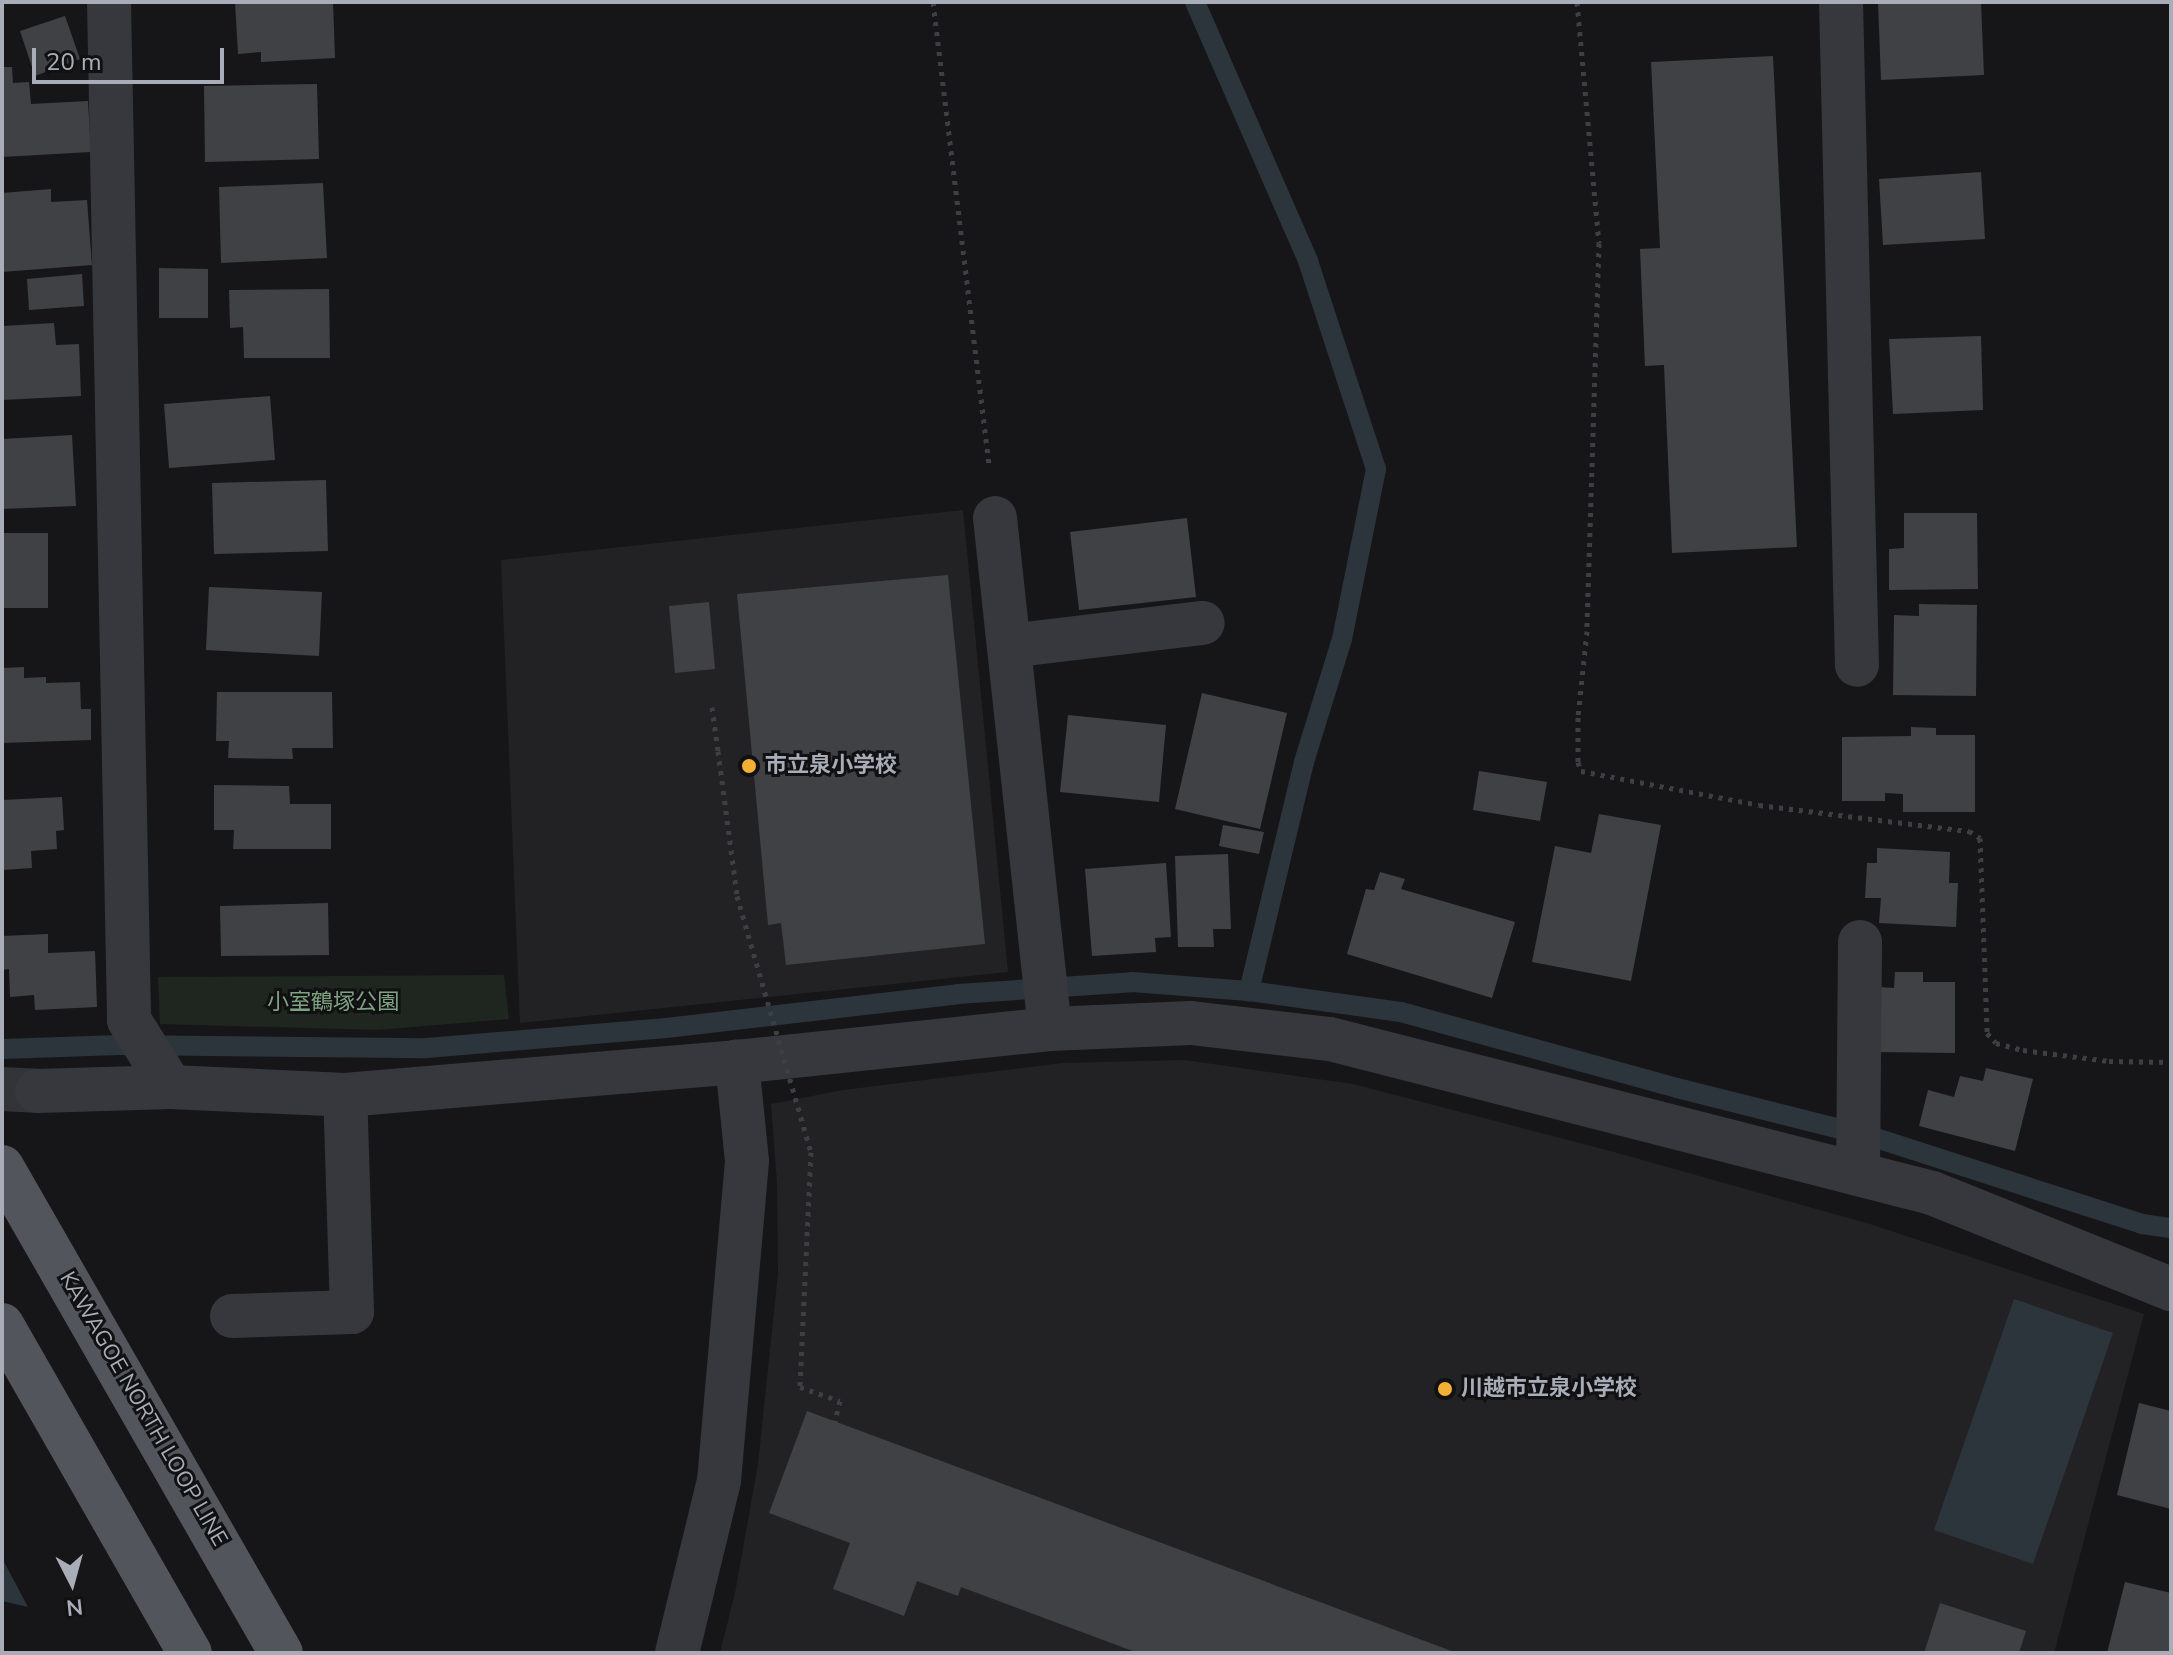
<!DOCTYPE html>
<html>
<head>
<meta charset="utf-8">
<style>
  body { margin:0 }
  #map { position:relative; width:2173px; height:1655px; overflow:hidden; background:#161618; font-family:"Nunito Sans","Noto Sans JP",sans-serif }
  div>[style] { position:absolute }
  .built>* { inset:0; background:#222225 }
  .green>* { inset:0; background:#1e261f }
  .water>* { inset:0; background:#2c353c }
  .stream>* { height:20px; margin:-10px; padding:0 10px; transform-origin:10px; border-radius:10px; background:#2c353c }
  .building>* { inset:0; background:#404145 }
  .minor-tunnel>* { height:44px; margin-top:-22px; transform-origin:0; background:repeating-linear-gradient(90deg,#333438 0 44px,transparent 0 66px) }
  .path>* { height:5px; margin-top:-2.5px; transform-origin:0; background:repeating-linear-gradient(90deg,#3d3f44 0 4px,transparent 0 10px) }
  .minor>* { height:44px; margin:-22px; padding:0 22px; transform-origin:22px; border-radius:22px; background:#37383d }
  .major>* { height:44px; margin:-22px; padding:0 22px; transform-origin:22px; border-radius:22px; background:#53555c }
  .path-bridge>* { height:5px; margin-top:-2.5px; transform-origin:0; background:repeating-linear-gradient(90deg,#3d3f44 0 4px,transparent 0 10px) }
  .dots>* { width:22px; height:22px; translate:-50% -50%; box-sizing:border-box; border:4px solid #111113; border-radius:50% }
  span { translate:-50% -50%; white-space:nowrap; text-align:center; line-height:1.15; -webkit-text-stroke:6px #111113; paint-order:stroke }
  .poi-label { font-size:22px; color:#a8adb8; font-weight:700 }
  .left { translate:0 -50%; text-align:left }
  .park-label { font-size:22px; color:#7fa381 }
  .street-label { font-size:22px; color:#a8adb8 }
  .frame { position:absolute; inset:0; border:4px solid #a8adb8; pointer-events:none }
  .north { position:absolute; left:32px; top:1543px; width:80px; height:80px; -webkit-text-stroke:6px #111113; paint-order:stroke; rotate:174deg; font-size:22px; font-weight:700; line-height:32px; text-align:center; color:#a8adb8 }
  .north::after { content:''; display:block; margin:auto; width:28px; height:36px; background:#a8adb8; clip-path:polygon(50% 0,100% 100%,50% 72%,0 100%) }
  .scale { position:absolute; left:32px; top:48px; width:192px; height:36px; box-sizing:border-box; border:4px solid #a8adb8; border-top:0; padding-left:10px; font-size:24px; line-height:28px; white-space:nowrap; color:#a8adb8; -webkit-text-stroke:6px #111113; paint-order:stroke }
</style>
</head>
<body>
<div id="map">
  <div class="built">
    <i style="clip-path:polygon(963px 510px,1008px 972px,520px 1023px,501px 560px)"></i>
    <i style="clip-path:polygon(1185px 1060px,1353px 1084px,1614px 1152px,1870px 1224px,2144px 1314px,2054px 1653px,720px 1653px,735px 1593px,758px 1464px,778px 1273px,777px 1183px,771px 1104px,843px 1090px,1063px 1063px)"></i>
  </div>
  <div class="green">
    <i style="clip-path:polygon(504px 975px,509px 1019px,378px 1030px,160px 1024px,158px 977px)"></i>
  </div>
  <div class="water">
    <i style="clip-path:polygon(2014px 1299px,2113px 1333px,2033px 1564px,1934px 1530px)"></i>
    <i style="clip-path:polygon(2px 1558px,28px 1607px,2px 1601px)"></i>
  </div>
  <div class="stream">
    <i style="left:1195px;top:2px;width:283px;rotate:66.4deg"></i>
    <i style="left:1308px;top:261px;width:219px;rotate:71.9deg"></i>
    <i style="left:1376px;top:469px;width:173px;rotate:101.3deg"></i>
    <i style="left:1342px;top:639px;width:129px;rotate:107.2deg"></i>
    <i style="left:1304px;top:762px;width:236px;rotate:103.5deg"></i>
    <i style="left:2px;top:1049px;width:117px;rotate:-2deg"></i>
    <i style="left:119px;top:1045px;width:308px;rotate:0.6deg"></i>
    <i style="left:427px;top:1048px;width:240px;rotate:-4.8deg"></i>
    <i style="left:666px;top:1028px;width:294px;rotate:-6.6deg"></i>
    <i style="left:958px;top:994px;width:174px;rotate:-3.9deg"></i>
    <i style="left:1132px;top:982px;width:117px;rotate:4.4deg"></i>
    <i style="left:1249px;top:991px;width:153px;rotate:7.9deg"></i>
    <i style="left:1401px;top:1012px;width:286px;rotate:15.4deg"></i>
    <i style="left:1677px;top:1088px;width:205px;rotate:14.1deg"></i>
    <i style="left:1876px;top:1138px;width:280px;rotate:17.9deg"></i>
    <i style="left:2142px;top:1224px;width:29px;rotate:8deg"></i>
  </div>
  <div class="building">
    <i style="clip-path:polygon(235px 2px,333px 2px,335px 58px,261px 62px,261px 52px,238px 54px)"></i>
    <i style="clip-path:polygon(1878px 2px,1981px 2px,1984px 75px,1881px 80px)"></i>
    <i style="clip-path:polygon(65px 16px,80px 59px,35px 76px,20px 31px)"></i>
    <i style="clip-path:polygon(1773px 56px,1797px 547px,1672px 553px,1664px 365px,1645px 366px,1640px 249px,1660px 248px,1651px 62px)"></i>
    <i style="clip-path:polygon(2px 67px,12px 67px,13px 83px,29px 82px,31px 104px,88px 101px,91px 152px,2px 157px)"></i>
    <i style="clip-path:polygon(317px 84px,319px 159px,205px 162px,204px 86px)"></i>
    <i style="clip-path:polygon(1981px 172px,1985px 239px,1883px 245px,1879px 179px)"></i>
    <i style="clip-path:polygon(323px 183px,327px 258px,221px 263px,219px 187px)"></i>
    <i style="clip-path:polygon(51px 189px,51px 202px,87px 200px,92px 265px,2px 272px,2px 193px)"></i>
    <i style="clip-path:polygon(159px 268px,208px 269px,208px 318px,159px 318px)"></i>
    <i style="clip-path:polygon(82px 274px,84px 306px,29px 310px,27px 279px)"></i>
    <i style="clip-path:polygon(329px 289px,330px 358px,244px 358px,243px 327px,230px 328px,229px 290px)"></i>
    <i style="clip-path:polygon(54px 323px,56px 345px,79px 344px,81px 396px,2px 400px,2px 326px)"></i>
    <i style="clip-path:polygon(1981px 336px,1983px 410px,1893px 414px,1889px 339px)"></i>
    <i style="clip-path:polygon(270px 396px,275px 460px,169px 468px,164px 404px)"></i>
    <i style="clip-path:polygon(72px 435px,76px 506px,2px 509px,2px 439px)"></i>
    <i style="clip-path:polygon(326px 480px,328px 551px,214px 554px,212px 483px)"></i>
    <i style="clip-path:polygon(1904px 513px,1977px 513px,1978px 589px,1889px 590px,1889px 549px,1904px 548px)"></i>
    <i style="clip-path:polygon(1187px 518px,1196px 597px,1079px 610px,1070px 532px)"></i>
    <i style="clip-path:polygon(2px 533px,48px 533px,48px 608px,2px 608px)"></i>
    <i style="clip-path:polygon(948px 575px,985px 944px,786px 965px,781px 923px,768px 925px,737px 594px)"></i>
    <i style="clip-path:polygon(209px 587px,322px 592px,319px 656px,206px 650px)"></i>
    <i style="clip-path:polygon(709px 602px,715px 669px,675px 673px,669px 606px)"></i>
    <i style="clip-path:polygon(1919px 604px,1977px 605px,1976px 696px,1893px 695px,1894px 615px,1919px 616px)"></i>
    <i style="clip-path:polygon(24px 667px,24px 678px,46px 677px,46px 683px,80px 682px,81px 709px,91px 709px,91px 740px,2px 743px,2px 668px)"></i>
    <i style="clip-path:polygon(217px 692px,332px 692px,333px 748px,292px 748px,293px 759px,228px 758px,229px 741px,216px 741px)"></i>
    <i style="clip-path:polygon(1202px 693px,1287px 713px,1260px 829px,1175px 809px)"></i>
    <i style="clip-path:polygon(1068px 715px,1166px 725px,1159px 802px,1060px 792px)"></i>
    <i style="clip-path:polygon(1911px 727px,1936px 728px,1936px 735px,1975px 735px,1975px 812px,1903px 812px,1903px 794px,1885px 793px,1885px 801px,1842px 801px,1842px 737px,1911px 736px)"></i>
    <i style="clip-path:polygon(1479px 771px,1547px 782px,1540px 821px,1473px 810px)"></i>
    <i style="clip-path:polygon(214px 785px,289px 786px,290px 804px,331px 804px,331px 849px,233px 849px,234px 830px,214px 830px)"></i>
    <i style="clip-path:polygon(62px 797px,64px 830px,56px 831px,57px 849px,31px 851px,32px 868px,2px 870px,2px 800px)"></i>
    <i style="clip-path:polygon(1599px 814px,1661px 825px,1631px 981px,1532px 962px,1555px 846px,1591px 853px)"></i>
    <i style="clip-path:polygon(1223px 825px,1264px 832px,1259px 854px,1219px 846px)"></i>
    <i style="clip-path:polygon(1877px 848px,1950px 852px,1949px 883px,1958px 883px,1956px 927px,1879px 923px,1881px 898px,1865px 898px,1867px 863px,1877px 863px)"></i>
    <i style="clip-path:polygon(1228px 854px,1231px 929px,1213px 929px,1214px 947px,1178px 947px,1175px 856px)"></i>
    <i style="clip-path:polygon(1166px 863px,1171px 937px,1155px 938px,1156px 952px,1092px 956px,1085px 869px)"></i>
    <i style="clip-path:polygon(1380px 872px,1405px 879px,1401px 889px,1515px 922px,1492px 998px,1347px 954px,1366px 889px,1374px 890px)"></i>
    <i style="clip-path:polygon(328px 903px,329px 955px,221px 956px,220px 906px)"></i>
    <i style="clip-path:polygon(48px 934px,48px 953px,95px 951px,97px 1007px,35px 1010px,34px 995px,10px 997px,9px 969px,2px 970px,2px 936px)"></i>
    <i style="clip-path:polygon(1895px 972px,1923px 972px,1923px 982px,1955px 982px,1955px 1053px,1878px 1052px,1879px 987px,1894px 988px)"></i>
    <i style="clip-path:polygon(1986px 1068px,2033px 1079px,2015px 1151px,1919px 1126px,1928px 1090px,1954px 1097px,1960px 1076px,1983px 1081px)"></i>
    <i style="clip-path:polygon(2139px 1403px,2171px 1411px,2171px 1509px,2117px 1495px)"></i>
    <i style="clip-path:polygon(807px 1411px,1457px 1653px,1138px 1653px,961px 1587px,958px 1596px,917px 1581px,904px 1616px,833px 1589px,850px 1543px,769px 1513px)"></i>
    <i style="clip-path:polygon(2125px 1582px,2171px 1593px,2171px 1653px,2107px 1653px)"></i>
    <i style="clip-path:polygon(1940px 1603px,2026px 1631px,2019px 1653px,1924px 1653px)"></i>
  </div>
  <div class="minor-tunnel">
    <i style="left:2px;top:1089px;width:35px;rotate:3deg"></i>
  </div>
  <div class="path">
    <i style="left:933px;top:2px;width:466px;rotate:83.1deg"></i>
    <i style="left:1577px;top:2px;width:242px;rotate:84.8deg"></i>
    <i style="left:1599px;top:243px;width:388px;rotate:91.8deg"></i>
    <i style="left:1587px;top:631px;width:86px;rotate:96deg"></i>
    <i style="left:1578px;top:717px;width:45px;rotate:90deg"></i>
    <i style="left:1578px;top:762px;width:9px;rotate:72deg"></i>
    <i style="left:1581px;top:771px;width:181px;rotate:10.8deg"></i>
    <i style="left:1759px;top:805px;width:212px;rotate:7.1deg"></i>
    <i style="left:1969px;top:831px;width:13px;rotate:32deg"></i>
    <i style="left:1980px;top:838px;width:195px;rotate:87.9deg"></i>
    <i style="left:1987px;top:1033px;width:13px;rotate:48deg"></i>
    <i style="left:1996px;top:1043px;width:28px;rotate:15deg"></i>
    <i style="left:2023px;top:1050px;width:87px;rotate:7.3deg"></i>
    <i style="left:2109px;top:1061px;width:62px;rotate:0.9deg"></i>
    <i style="left:712px;top:707px;width:44px;rotate:82.2deg"></i>
  </div>
  <div class="minor">
    <i style="left:109px;top:2px;width:1018px;rotate:88.87deg"></i>
    <i style="left:129px;top:1020px;width:79px;rotate:57.9deg"></i>
    <i style="left:1841px;top:2px;width:663px;rotate:88.62deg"></i>
    <i style="left:995px;top:518px;width:514px;rotate:83.86deg"></i>
    <i style="left:1009px;top:646px;width:195px;rotate:-6.8deg"></i>
    <i style="left:37px;top:1091px;width:134px;rotate:-1.7deg"></i>
    <i style="left:171px;top:1087px;width:174px;rotate:2.6deg"></i>
    <i style="left:345px;top:1095px;width:393px;rotate:-4.8deg"></i>
    <i style="left:737px;top:1062px;width:315px;rotate:-6deg"></i>
    <i style="left:1050px;top:1029px;width:141px;rotate:-2.4deg"></i>
    <i style="left:1191px;top:1023px;width:140px;rotate:6.6deg"></i>
    <i style="left:1330px;top:1039px;width:621px;rotate:14.35deg"></i>
    <i style="left:1932px;top:1193px;width:258px;rotate:21.9deg"></i>
    <i style="left:1858px;top:1174px;width:232px;rotate:-89.5deg"></i>
    <i style="left:232px;top:1316px;width:120px;rotate:-1.9deg"></i>
    <i style="left:352px;top:1312px;width:217px;rotate:-91.8deg"></i>
    <i style="left:677px;top:1653px;width:177px;rotate:-76.3deg"></i>
    <i style="left:719px;top:1481px;width:321px;rotate:-85deg"></i>
    <i style="left:747px;top:1161px;width:100px;rotate:-95.8deg"></i>
  </div>
  <div class="major">
    <i style="left:2px;top:1167px;width:560px;rotate:60.14deg"></i>
    <i style="left:2px;top:1325px;width:378px;rotate:60.2deg"></i>
  </div>
  <div class="path-bridge">
    <i style="left:718px;top:751px;width:146px;rotate:82.5deg"></i>
    <i style="left:737px;top:896px;width:266px;rotate:73.9deg"></i>
    <i style="left:811px;top:1152px;width:235px;rotate:92.7deg"></i>
    <i style="left:800px;top:1387px;width:42px;rotate:19.3deg"></i>
    <i style="left:840px;top:1401px;width:21px;rotate:104deg"></i>
  </div>
  <div class="dots">
    <i style="left:749px;top:766px;background:#f2b134"></i>
    <i style="left:1445px;top:1389px;background:#f2b134"></i>
  </div>
  <div class="poi-label">
    <span class="left" style="left:765px;top:766px">市立泉小学校</span>
    <span class="left" style="left:1461px;top:1389px">川越市立泉小学校</span>
  </div>
  <div class="park-label">
    <span style="left:333px;top:1003px">小室鶴塚公園</span>
  </div>
  <div class="street-label">
    <span style="left:143px;top:1409px;rotate:60deg">KAWAGOE NORTH LOOP LINE</span>
  </div>
  <div class="frame"></div>
  <div class="north">N</div>
  <div class="scale">20 m</div>
</div>
</body>
</html>
